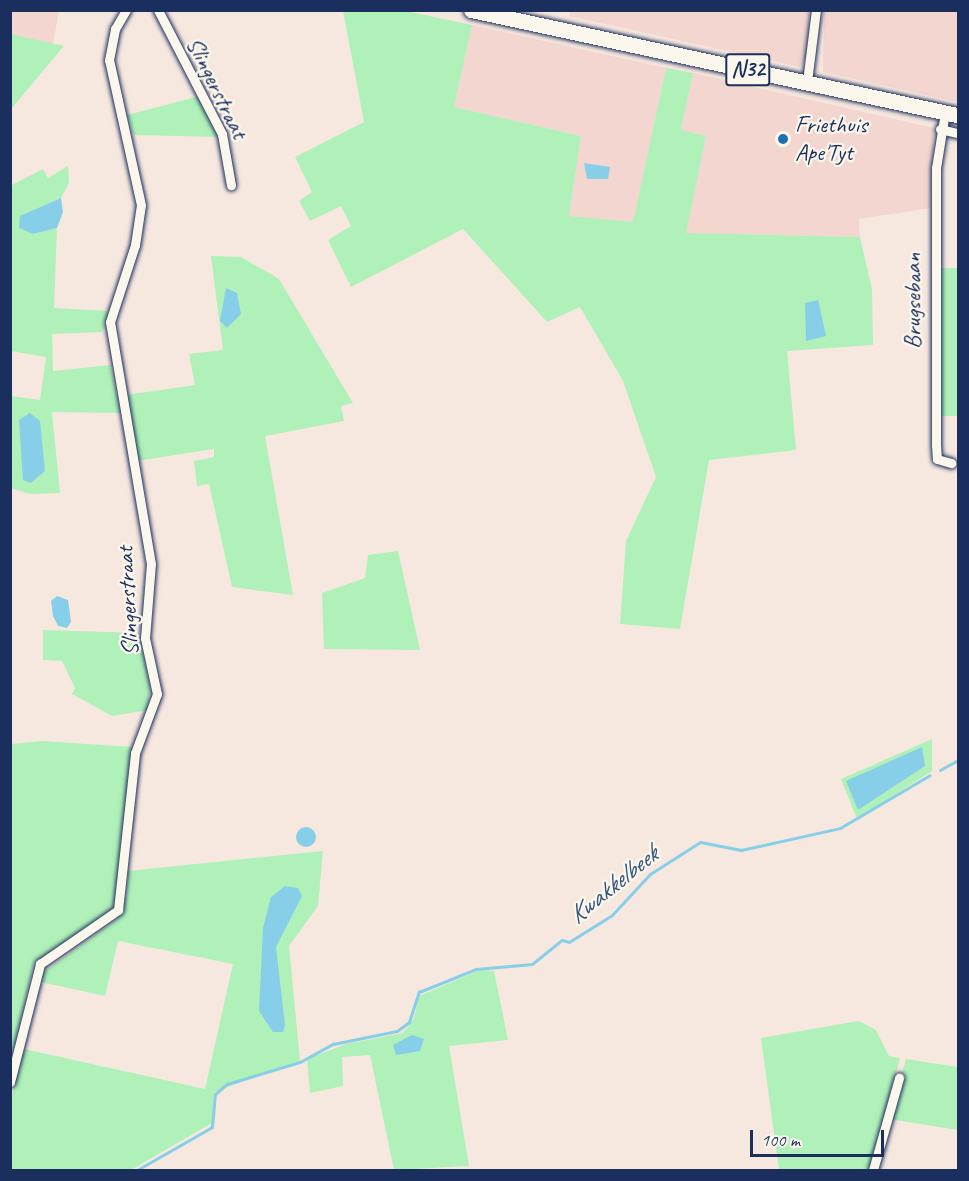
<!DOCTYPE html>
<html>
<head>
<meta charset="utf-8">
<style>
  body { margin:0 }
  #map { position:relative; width:969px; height:1181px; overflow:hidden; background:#f7e8df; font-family:Caveat,sans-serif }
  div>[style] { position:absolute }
  .built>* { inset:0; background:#f2d6cf }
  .green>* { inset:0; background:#b0f1b9 }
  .water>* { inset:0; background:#87cee8 }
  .round { border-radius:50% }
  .stream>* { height:3px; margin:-1.5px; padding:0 1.5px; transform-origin:1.5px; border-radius:1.5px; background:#87cee8 }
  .roads { filter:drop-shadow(0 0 2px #1b2f5e) drop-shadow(0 0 2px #1b2f5e) }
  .minor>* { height:9px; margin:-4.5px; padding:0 4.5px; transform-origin:4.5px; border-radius:4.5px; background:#fbf7ec }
  .primary>* { height:15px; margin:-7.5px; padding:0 7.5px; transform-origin:7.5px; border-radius:7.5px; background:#fbf7ec }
  .dots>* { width:16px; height:16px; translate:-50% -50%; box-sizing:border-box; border:3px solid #fbf7ec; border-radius:50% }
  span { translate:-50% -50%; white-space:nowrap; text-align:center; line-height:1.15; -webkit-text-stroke:4.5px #fbf7ec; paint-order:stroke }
  .shield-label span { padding:2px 4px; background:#fbf7ec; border:2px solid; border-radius:4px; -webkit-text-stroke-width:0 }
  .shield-label { font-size:22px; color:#1b2f5e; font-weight:700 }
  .street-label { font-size:24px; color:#1b2f5e }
  .poi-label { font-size:24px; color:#1b2f5e }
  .left { translate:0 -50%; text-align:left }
  .water-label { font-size:26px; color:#365780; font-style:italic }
  .frame { position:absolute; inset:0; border:12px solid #1b2f5e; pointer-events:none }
  .scale { position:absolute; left:750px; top:1130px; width:134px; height:27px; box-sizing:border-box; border:3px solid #1b2f5e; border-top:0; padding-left:8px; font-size:18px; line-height:21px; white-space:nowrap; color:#1b2f5e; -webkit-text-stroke:4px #fbf7ec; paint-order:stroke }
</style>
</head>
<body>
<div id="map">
  <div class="built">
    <i style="clip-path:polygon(11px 10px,59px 11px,53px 44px,11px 34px)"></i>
    <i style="clip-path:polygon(570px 10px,809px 11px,808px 52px,800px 67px,569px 16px)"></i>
    <i style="clip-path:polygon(824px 11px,958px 11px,958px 102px,823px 72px)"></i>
    <i style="clip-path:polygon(472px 25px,666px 68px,633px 223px,569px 216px,581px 136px,454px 107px)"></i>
    <i style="clip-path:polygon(693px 73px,934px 128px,930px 208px,859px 219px,860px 237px,685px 233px,706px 136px,681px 130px)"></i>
  </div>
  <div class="green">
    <i style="clip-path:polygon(343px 11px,406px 11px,472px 25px,454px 107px,581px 136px,569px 216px,633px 222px,666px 68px,693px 73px,681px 130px,706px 136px,686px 233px,860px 237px,872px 289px,873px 345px,787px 351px,796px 450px,709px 460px,680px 629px,620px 624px,626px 541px,656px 477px,623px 381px,580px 307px,547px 322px,463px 229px,351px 287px,328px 240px,351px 226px,341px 206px,310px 221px,299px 201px,312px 192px,295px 157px,364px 122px)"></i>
    <i style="clip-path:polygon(11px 34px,64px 46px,11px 109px,10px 34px)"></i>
    <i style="clip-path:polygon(200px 96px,220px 137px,134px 135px,127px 115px)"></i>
    <i style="clip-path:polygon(evenodd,68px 166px,69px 183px,61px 198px,25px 214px,33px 234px,57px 228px,54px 308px,108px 311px,103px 332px,52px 334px,53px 371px,110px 365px,121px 413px,52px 412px,60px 493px,30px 494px,11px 488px,11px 396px,40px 400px,46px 357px,11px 351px,10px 186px,43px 169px,48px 178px,68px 166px,36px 416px,45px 471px,31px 483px,36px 416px)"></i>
    <i style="clip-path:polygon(211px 256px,241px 257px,279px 279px,353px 403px,341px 406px,344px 421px,265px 436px,293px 595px,232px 587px,209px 484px,197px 486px,194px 461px,214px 457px,214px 449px,136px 461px,126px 395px,195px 385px,189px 354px,223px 350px)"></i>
    <i style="clip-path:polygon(940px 268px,958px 268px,958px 416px,938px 416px)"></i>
    <i style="clip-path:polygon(398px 551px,420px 650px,324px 649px,322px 593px,365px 578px,368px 555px)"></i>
    <i style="clip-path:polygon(43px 630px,139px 633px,150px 686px,148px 710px,112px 716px,72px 694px,75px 688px,62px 661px,43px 660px)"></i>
    <i style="clip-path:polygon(932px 739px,932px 771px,857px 819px,841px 779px)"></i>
    <i style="clip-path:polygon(42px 741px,132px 747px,119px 898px,102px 921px,34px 963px,11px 1064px,11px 744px)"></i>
    <i style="clip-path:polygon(323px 851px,318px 906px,289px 946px,300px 1061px,214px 1092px,212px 1123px,131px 1170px,11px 1170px,11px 1099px,24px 1049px,205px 1089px,233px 964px,118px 941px,105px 996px,41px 982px,38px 976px,116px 920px,127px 896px,128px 871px)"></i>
    <i style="clip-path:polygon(480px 970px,494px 971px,508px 1040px,449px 1046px,469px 1166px,394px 1170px,370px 1055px,342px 1057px,343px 1086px,310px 1093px,307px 1059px,346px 1044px,403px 1033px,414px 1018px,419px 996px)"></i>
    <i style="clip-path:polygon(859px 1021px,876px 1030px,889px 1056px,900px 1058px,869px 1170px,779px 1170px,761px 1038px)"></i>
    <i style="clip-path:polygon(906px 1059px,958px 1067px,958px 1130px,889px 1119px)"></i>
  </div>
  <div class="water">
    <i style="clip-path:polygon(584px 163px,610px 167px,608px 179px,587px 179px)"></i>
    <i style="clip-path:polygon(61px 198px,63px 212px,57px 228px,33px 234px,19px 228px,20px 216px)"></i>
    <i style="clip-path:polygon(226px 288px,237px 293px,241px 314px,227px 328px,220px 321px)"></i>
    <i style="clip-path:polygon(818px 300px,826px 336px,806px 341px,805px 303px)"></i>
    <i style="clip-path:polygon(30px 413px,40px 421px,45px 471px,31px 483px,23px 480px,19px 420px)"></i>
    <i style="clip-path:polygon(57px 596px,68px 600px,71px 622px,67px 628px,58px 626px,53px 616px,51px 601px)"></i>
    <i style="clip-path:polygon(922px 747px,925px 766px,858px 810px,846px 781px)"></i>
    <i class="round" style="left:296px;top:827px;width:20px;height:20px"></i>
    <i style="clip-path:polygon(285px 886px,298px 888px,302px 896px,276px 947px,285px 1025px,283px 1032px,273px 1032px,259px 1011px,263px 928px,271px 897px)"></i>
    <i style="clip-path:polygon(412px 1035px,424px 1039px,420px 1051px,396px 1055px,393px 1045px)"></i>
  </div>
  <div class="stream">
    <i style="left:940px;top:770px;width:21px;rotate:-29deg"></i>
    <i style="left:137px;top:1170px;width:86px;rotate:-29.8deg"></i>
    <i style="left:212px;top:1127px;width:33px;rotate:-85deg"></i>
    <i style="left:215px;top:1094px;width:16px;rotate:-40deg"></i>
    <i style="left:227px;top:1084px;width:76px;rotate:-16.8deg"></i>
    <i style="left:300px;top:1062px;width:38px;rotate:-29deg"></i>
    <i style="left:333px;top:1044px;width:65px;rotate:-11.5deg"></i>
    <i style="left:397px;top:1031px;width:15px;rotate:-37deg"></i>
    <i style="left:409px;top:1022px;width:32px;rotate:-72deg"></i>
    <i style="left:419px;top:992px;width:61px;rotate:-22deg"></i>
    <i style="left:476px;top:969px;width:56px;rotate:-5.1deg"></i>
    <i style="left:532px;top:964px;width:38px;rotate:-39deg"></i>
    <i style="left:562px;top:940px;width:7px;rotate:16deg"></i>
    <i style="left:569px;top:942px;width:51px;rotate:-32.1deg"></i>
    <i style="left:612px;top:915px;width:56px;rotate:-47.2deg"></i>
    <i style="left:650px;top:874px;width:59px;rotate:-32.6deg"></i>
    <i style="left:700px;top:842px;width:42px;rotate:11deg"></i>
    <i style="left:741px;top:850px;width:101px;rotate:-12.5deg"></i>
    <i style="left:840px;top:828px;width:104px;rotate:-30.5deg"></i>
  </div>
  <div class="roads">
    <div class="minor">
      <i style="left:158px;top:10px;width:140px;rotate:62.7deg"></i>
      <i style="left:222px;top:134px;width:52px;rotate:80deg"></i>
      <i style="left:807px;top:82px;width:73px;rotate:-82.9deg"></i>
      <i style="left:945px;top:112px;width:57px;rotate:99.1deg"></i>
      <i style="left:936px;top:168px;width:277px;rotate:90deg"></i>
      <i style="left:936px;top:445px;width:14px;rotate:86deg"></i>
      <i style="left:937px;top:459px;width:15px;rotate:16deg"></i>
      <i style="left:940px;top:129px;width:18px;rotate:13deg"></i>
      <i style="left:10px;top:1082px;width:122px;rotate:-75.7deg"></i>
      <i style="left:40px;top:964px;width:95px;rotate:-34.7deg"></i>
      <i style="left:118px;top:910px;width:158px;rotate:-83.8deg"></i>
      <i style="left:135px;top:753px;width:63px;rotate:-69.6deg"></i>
      <i style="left:157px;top:694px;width:57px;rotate:-102.1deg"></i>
      <i style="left:145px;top:638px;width:74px;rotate:-85.4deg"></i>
      <i style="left:151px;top:564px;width:245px;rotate:-99.6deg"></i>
      <i style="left:110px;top:322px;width:81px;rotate:-72deg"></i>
      <i style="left:135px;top:245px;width:40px;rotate:-81.5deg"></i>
      <i style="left:141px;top:205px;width:148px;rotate:-102.4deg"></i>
      <i style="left:109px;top:60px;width:32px;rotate:-79deg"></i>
      <i style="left:115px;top:29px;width:22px;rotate:-60deg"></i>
      <i style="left:873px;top:1170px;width:96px;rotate:-74.2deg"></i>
    </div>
    <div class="primary">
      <i style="left:471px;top:10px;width:498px;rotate:12.2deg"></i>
    </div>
  </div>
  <div class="dots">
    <i style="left:783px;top:139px;background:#1f6fb2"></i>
  </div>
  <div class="shield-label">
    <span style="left:748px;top:70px">N32</span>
  </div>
  <div class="street-label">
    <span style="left:217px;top:88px;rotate:64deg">Slingerstraat</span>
    <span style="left:913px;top:301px;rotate:-90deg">Brugsebaan</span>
    <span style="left:128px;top:601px;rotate:-93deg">Slingerstraat</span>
  </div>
  <div class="poi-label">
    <span class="left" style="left:795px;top:139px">Friethuis<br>Ape'Tyt</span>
  </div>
  <div class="water-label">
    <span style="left:613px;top:885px;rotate:-39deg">Kwakkelbeek</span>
  </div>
  <div class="frame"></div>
  <div class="scale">100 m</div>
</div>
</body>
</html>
